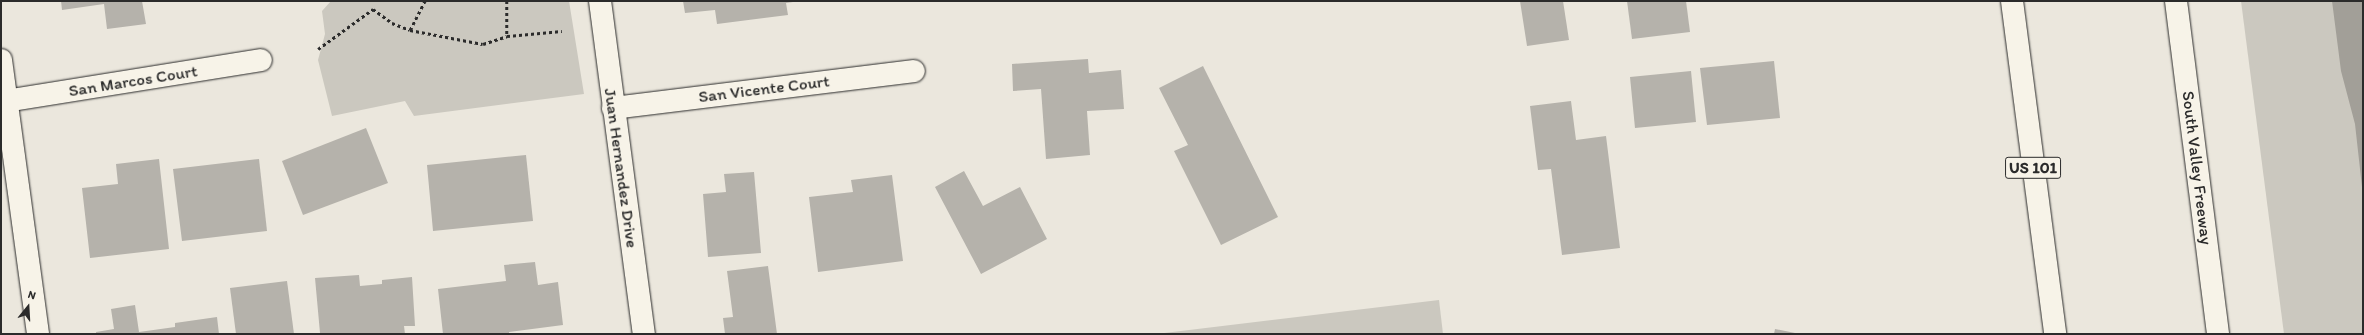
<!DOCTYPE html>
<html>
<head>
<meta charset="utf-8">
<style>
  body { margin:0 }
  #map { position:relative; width:2364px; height:335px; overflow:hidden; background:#ebe7dd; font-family:Itim,sans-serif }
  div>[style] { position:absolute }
  .green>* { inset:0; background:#cbc8bf }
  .water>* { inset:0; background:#a29f98 }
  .building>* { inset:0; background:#b5b2ab }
  .path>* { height:2.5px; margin-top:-1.25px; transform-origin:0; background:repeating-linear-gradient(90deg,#2b2b2b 0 3px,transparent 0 6px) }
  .roads { filter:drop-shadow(0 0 1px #2b2b2b) drop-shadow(0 0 1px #2b2b2b) }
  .minor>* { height:22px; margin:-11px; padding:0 11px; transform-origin:11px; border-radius:11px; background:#f7f3e8 }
  .motorway>* { height:22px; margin:-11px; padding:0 11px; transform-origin:11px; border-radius:11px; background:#f7f3e8 }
  span { translate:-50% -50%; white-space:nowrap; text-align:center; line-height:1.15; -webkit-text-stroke:3.5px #f7f3e8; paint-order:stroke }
  .shield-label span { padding:1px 3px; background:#f7f3e8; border:1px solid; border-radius:3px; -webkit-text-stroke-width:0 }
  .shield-label { font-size:16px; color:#2b2b2b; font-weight:700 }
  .street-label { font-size:17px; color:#2b2b2b }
  .frame { position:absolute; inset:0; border:2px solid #2b2b2b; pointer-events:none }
  .north { position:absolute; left:8px; top:287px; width:40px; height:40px; -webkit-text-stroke:3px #f7f3e8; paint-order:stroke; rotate:18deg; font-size:11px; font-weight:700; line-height:16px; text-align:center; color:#2b2b2b }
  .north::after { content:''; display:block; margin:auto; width:14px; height:18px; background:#2b2b2b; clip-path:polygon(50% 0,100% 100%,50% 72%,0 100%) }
</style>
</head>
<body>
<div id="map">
  <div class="green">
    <i style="clip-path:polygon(331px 1px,569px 1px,584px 94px,414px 116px,405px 101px,332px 116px,318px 60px,325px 34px,322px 11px)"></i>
    <i style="clip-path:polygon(2241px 1px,2363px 1px,2363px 334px,2284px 334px)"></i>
    <i style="clip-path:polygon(1439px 300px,1443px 334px,1156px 334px)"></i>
  </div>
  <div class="water">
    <i style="clip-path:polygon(2332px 1px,2362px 1px,2363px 196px,2355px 124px,2341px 71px)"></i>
  </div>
  <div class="building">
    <i style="clip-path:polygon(61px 1px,142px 1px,146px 24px,107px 29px,104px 4px,62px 10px)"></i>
    <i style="clip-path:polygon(683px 1px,793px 1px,793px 2px,786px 3px,788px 15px,717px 24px,715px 10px,685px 13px)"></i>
    <i style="clip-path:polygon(1520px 1px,1563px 1px,1569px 40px,1527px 46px)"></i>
    <i style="clip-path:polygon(1627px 1px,1686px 1px,1690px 32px,1632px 39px)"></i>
    <i style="clip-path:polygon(1088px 59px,1089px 73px,1121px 70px,1124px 109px,1087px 111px,1090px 155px,1046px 159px,1041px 89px,1013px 91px,1012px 64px)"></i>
    <i style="clip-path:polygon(1774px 61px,1780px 118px,1707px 125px,1700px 68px)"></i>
    <i style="clip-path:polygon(1203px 66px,1278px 217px,1221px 245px,1174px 151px,1188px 145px,1159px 88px)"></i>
    <i style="clip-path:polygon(1691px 71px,1696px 122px,1635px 128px,1630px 77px)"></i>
    <i style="clip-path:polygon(1571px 101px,1576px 140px,1606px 136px,1620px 248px,1562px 255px,1551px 169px,1538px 170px,1530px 106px)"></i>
    <i style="clip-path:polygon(366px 128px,388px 183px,303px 215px,282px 161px)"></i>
    <i style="clip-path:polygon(526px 155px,533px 221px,433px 231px,427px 165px)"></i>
    <i style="clip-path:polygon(159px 159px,169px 249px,90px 258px,82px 188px,118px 184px,116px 164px)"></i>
    <i style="clip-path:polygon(259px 159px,267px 231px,182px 241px,173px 169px)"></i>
    <i style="clip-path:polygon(964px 171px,983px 206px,1020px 187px,1047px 239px,981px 274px,935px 187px)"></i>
    <i style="clip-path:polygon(754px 172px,761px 253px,708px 257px,703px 194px,726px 192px,724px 174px)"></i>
    <i style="clip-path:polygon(892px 175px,903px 261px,818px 272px,809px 197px,853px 192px,851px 180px)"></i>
    <i style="clip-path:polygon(535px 262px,538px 285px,558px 282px,563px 325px,509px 332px,509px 334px,443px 334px,438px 289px,506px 281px,504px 265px)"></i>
    <i style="clip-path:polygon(768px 266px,777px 334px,725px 334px,723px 318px,733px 317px,727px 271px)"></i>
    <i style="clip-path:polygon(359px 275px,360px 286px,382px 284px,382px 280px,412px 277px,415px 326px,404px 326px,405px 334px,320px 333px,315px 278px)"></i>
    <i style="clip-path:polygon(287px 281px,294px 334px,236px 334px,230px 288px)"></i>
    <i style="clip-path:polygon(135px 305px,139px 332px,175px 327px,175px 323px,217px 317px,219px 334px,96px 334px,96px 332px,114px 329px,111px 309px)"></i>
    <i style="clip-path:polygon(1775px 329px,1795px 333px,1795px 334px,1774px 334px)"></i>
  </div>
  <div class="path">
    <i style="left:507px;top:1px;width:35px;rotate:90deg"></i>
    <i style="left:410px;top:30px;width:33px;rotate:-63deg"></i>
    <i style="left:318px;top:49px;width:68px;rotate:-36deg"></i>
    <i style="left:373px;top:9px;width:24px;rotate:36deg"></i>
    <i style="left:392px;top:23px;width:19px;rotate:21deg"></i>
    <i style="left:410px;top:30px;width:74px;rotate:10.9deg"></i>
    <i style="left:483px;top:44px;width:25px;rotate:-18deg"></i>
    <i style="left:507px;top:36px;width:55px;rotate:-5.2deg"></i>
  </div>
  <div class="roads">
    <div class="minor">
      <i style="left:600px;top:1px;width:336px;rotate:82.5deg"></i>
      <i style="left:1px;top:60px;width:276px;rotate:82.3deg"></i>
      <i style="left:6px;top:101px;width:258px;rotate:-9.1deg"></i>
      <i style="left:613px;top:108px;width:303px;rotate:-7deg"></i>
    </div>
    <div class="motorway">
      <i style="left:2012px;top:1px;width:336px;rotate:82.6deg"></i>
      <i style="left:2176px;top:1px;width:336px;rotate:82.8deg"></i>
    </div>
  </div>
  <div class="shield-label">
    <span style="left:2033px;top:168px">US 101</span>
  </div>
  <div class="street-label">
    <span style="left:133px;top:81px;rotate:-9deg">San Marcos Court</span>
    <span style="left:764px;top:89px;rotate:-7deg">San Vicente Court</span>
    <span style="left:621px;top:168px;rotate:82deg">Juan Hernandez Drive</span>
    <span style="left:2197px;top:168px;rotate:83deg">South Valley Freeway</span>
  </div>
  <div class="frame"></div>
  <div class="north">N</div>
</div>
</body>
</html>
